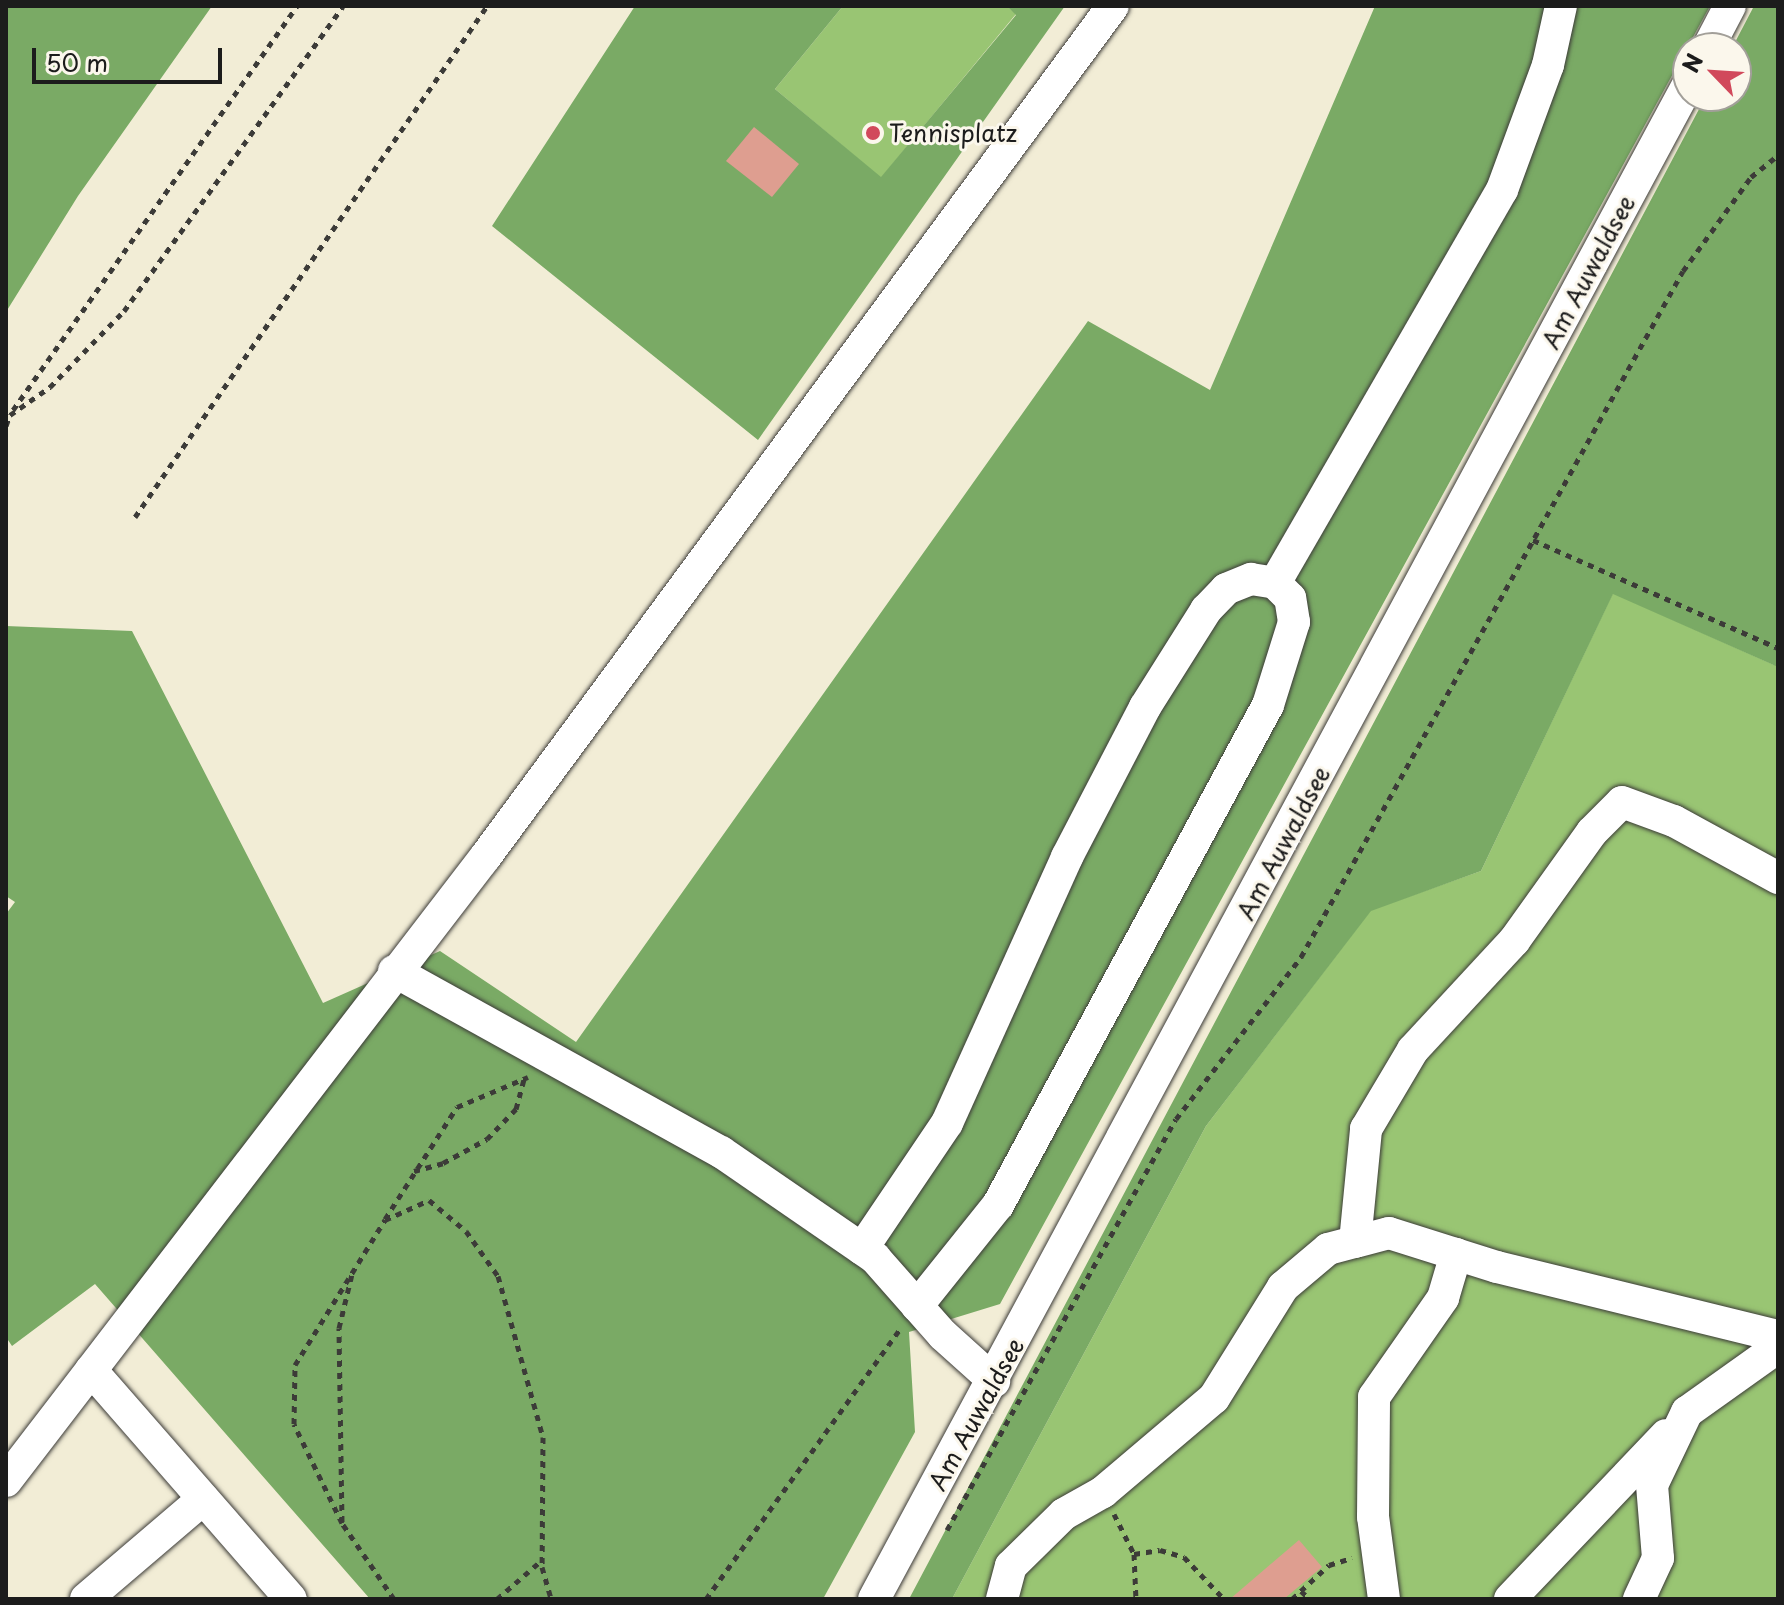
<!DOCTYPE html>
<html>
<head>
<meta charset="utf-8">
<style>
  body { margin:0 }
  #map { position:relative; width:1784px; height:1605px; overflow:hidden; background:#f2edd6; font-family:"Playpen Sans",sans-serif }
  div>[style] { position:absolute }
  .green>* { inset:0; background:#99c573 }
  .forest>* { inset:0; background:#7aaa65 }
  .building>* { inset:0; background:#de9e90 }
  .path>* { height:5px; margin-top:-2.5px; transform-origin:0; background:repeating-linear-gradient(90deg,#3c3b38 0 6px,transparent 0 12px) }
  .roads { filter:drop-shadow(0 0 2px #3c3b38) drop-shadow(0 0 2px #3c3b38) }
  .minor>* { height:32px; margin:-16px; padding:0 16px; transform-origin:16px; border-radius:16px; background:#fff }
  .dots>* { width:22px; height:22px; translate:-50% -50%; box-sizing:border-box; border:4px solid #fbf7ec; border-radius:50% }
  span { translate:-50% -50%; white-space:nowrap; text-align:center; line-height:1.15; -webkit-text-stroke:6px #fbf7ec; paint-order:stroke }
  .poi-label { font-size:24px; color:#1c1c1c }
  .left { translate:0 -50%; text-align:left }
  .street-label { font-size:24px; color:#1c1c1c }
  .frame { position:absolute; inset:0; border:8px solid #1c1c1c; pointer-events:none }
  .north { position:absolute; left:1672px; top:32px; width:80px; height:80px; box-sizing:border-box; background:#fbf7ec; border:2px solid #a29f99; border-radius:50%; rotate:295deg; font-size:22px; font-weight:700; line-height:32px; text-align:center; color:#1c1c1c }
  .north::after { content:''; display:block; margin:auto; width:28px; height:36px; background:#d1495b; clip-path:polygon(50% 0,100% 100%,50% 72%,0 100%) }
  .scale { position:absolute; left:32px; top:48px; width:190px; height:36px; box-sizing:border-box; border:4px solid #1c1c1c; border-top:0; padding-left:10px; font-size:24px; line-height:28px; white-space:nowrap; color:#1c1c1c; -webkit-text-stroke:6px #fbf7ec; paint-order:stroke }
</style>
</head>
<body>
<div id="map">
  <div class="green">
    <i style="clip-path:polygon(843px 6px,1007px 6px,1016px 14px,881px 178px,775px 89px)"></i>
    <i style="clip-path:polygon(1778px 6px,1778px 1599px,952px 1599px,1206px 1126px,1371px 910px,1481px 871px,1613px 593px,1774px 665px,1676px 507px,1582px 331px,1708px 96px,1736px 96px,1736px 48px)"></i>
  </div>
  <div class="forest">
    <i style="clip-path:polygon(6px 6px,212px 6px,78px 196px,6px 312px)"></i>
    <i style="clip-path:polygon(635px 6px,843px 6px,775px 89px,881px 177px,1016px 15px,1007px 6px,1065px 6px,758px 440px,492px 226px)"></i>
    <i style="clip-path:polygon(1375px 6px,1710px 6px,1000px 1304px,909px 1332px,915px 1432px,823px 1599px,370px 1599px,95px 1284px,12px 1346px,6px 1337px,6px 914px,15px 902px,6px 896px,6px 626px,132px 631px,323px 1003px,440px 951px,576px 1042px,1088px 321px,1210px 390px)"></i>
    <i style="clip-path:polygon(1754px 6px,1778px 6px,1778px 667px,1613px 594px,1481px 871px,1371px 911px,1206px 1126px,952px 1599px,909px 1599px,1706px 96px,1736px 96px,1736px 48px,1732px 48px)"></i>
  </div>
  <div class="building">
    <i style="clip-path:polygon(754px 127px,799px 164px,772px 197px,726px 161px)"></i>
    <i style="clip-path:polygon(1299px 1540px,1322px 1567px,1284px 1599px,1230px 1599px)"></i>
  </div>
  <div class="path">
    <i style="left:13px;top:410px;width:494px;rotate:-54.9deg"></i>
    <i style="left:6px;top:426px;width:12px;rotate:-70deg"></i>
    <i style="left:10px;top:415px;width:49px;rotate:-35deg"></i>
    <i style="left:50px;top:387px;width:106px;rotate:-45.8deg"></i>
    <i style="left:124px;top:311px;width:375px;rotate:-54.3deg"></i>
    <i style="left:135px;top:517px;width:621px;rotate:-55.44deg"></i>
    <i style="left:1533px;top:540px;width:268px;rotate:23.8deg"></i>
    <i style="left:414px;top:1171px;width:30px;rotate:-15deg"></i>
    <i style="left:443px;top:1163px;width:50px;rotate:-28.6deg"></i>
    <i style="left:487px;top:1139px;width:42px;rotate:-46deg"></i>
    <i style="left:516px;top:1109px;width:31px;rotate:-75deg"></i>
    <i style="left:385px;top:1219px;width:133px;rotate:-57.3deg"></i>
    <i style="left:457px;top:1107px;width:77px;rotate:-22.9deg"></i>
    <i style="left:1114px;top:1514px;width:45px;rotate:63.4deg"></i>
    <i style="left:1134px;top:1554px;width:45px;rotate:87.5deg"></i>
    <i style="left:342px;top:1522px;width:194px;rotate:-90.9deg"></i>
    <i style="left:339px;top:1328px;width:56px;rotate:-76.5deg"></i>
    <i style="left:947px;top:1530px;width:470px;rotate:-60.9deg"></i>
    <i style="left:1176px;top:1119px;width:205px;rotate:-52.3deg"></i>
    <i style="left:1301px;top:957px;width:785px;rotate:-60.89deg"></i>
    <i style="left:1683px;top:271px;width:116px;rotate:-54.1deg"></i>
    <i style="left:1751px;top:177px;width:35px;rotate:-39deg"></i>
    <i style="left:1134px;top:1554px;width:26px;rotate:-9deg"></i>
    <i style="left:1160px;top:1550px;width:25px;rotate:16deg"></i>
    <i style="left:1184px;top:1557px;width:58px;rotate:46.4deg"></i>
    <i style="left:1301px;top:1591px;width:12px;rotate:42deg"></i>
    <i style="left:394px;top:1599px;width:92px;rotate:-124.4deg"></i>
    <i style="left:342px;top:1523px;width:110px;rotate:-115.9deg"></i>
    <i style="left:294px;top:1424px;width:59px;rotate:-89deg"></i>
    <i style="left:295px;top:1365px;width:171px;rotate:-58.2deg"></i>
    <i style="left:385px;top:1220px;width:48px;rotate:-24.4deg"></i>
    <i style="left:429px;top:1200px;width:48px;rotate:40deg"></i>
    <i style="left:466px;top:1231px;width:55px;rotate:54.6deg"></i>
    <i style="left:498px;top:1276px;width:167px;rotate:74.4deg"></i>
    <i style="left:543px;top:1437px;width:130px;rotate:90.4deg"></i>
    <i style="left:542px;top:1567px;width:33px;rotate:74deg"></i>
    <i style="left:497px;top:1599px;width:60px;rotate:-40.9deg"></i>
    <i style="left:706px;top:1599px;width:332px;rotate:-54.3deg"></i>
    <i style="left:1292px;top:1599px;width:50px;rotate:-42.6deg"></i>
    <i style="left:1329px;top:1565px;width:24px;rotate:-17deg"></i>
  </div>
  <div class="roads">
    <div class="minor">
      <i style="left:1708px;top:48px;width:47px;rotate:-62.4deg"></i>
      <i style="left:394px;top:971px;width:374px;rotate:29deg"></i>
      <i style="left:721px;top:1152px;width:187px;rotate:34.5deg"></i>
      <i style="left:875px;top:1258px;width:103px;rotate:48.6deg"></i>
      <i style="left:943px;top:1335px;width:69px;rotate:42deg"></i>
      <i style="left:1355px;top:1242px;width:114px;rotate:-84.4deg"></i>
      <i style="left:1366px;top:1129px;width:92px;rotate:-59.3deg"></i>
      <i style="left:1413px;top:1050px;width:149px;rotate:-47.2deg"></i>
      <i style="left:1514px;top:941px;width:134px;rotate:-54.4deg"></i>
      <i style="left:1592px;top:832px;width:42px;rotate:-45deg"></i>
      <i style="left:1622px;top:802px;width:55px;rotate:20.1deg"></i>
      <i style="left:1674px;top:821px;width:119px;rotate:28.7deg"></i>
      <i style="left:862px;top:1249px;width:152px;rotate:-56deg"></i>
      <i style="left:947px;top:1123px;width:292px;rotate:-65.7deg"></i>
      <i style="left:1067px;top:857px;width:169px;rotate:-62.5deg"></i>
      <i style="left:1145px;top:707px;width:115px;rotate:-57.8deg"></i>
      <i style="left:1206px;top:610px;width:29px;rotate:-46deg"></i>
      <i style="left:1226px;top:589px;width:27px;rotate:-22deg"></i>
      <i style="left:1251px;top:579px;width:24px;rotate:9deg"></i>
      <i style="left:917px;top:1306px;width:129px;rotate:-51.3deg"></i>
      <i style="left:998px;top:1205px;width:568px;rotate:-61.63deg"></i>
      <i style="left:1268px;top:705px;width:87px;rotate:-72.6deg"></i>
      <i style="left:1294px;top:622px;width:24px;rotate:-99deg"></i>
      <i style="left:1290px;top:598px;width:21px;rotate:-135deg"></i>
      <i style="left:1275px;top:583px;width:454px;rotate:-60deg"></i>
      <i style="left:1502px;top:190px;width:133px;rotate:-69.8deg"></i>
      <i style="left:1548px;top:65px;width:60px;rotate:-77.6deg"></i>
      <i style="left:91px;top:1370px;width:304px;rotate:48.9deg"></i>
      <i style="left:6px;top:1481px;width:788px;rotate:-52.48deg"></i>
      <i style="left:486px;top:856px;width:1056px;rotate:-53.59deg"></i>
      <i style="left:86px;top:1599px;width:154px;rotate:-40.5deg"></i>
      <i style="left:874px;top:1599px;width:1719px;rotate:-61.74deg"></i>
      <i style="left:1002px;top:1599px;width:34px;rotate:-75deg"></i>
      <i style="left:1011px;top:1566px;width:74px;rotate:-44.5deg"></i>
      <i style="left:1064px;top:1514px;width:45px;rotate:-29.4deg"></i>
      <i style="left:1103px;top:1492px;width:145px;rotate:-40.3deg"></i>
      <i style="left:1214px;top:1398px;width:131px;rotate:-58.1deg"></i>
      <i style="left:1283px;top:1287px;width:59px;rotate:-40.2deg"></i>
      <i style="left:1328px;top:1249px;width:63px;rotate:-14.7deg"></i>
      <i style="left:1389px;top:1233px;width:113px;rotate:17.5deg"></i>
      <i style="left:1497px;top:1267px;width:289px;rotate:13.8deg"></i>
      <i style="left:1384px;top:1599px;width:83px;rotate:-97.6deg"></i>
      <i style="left:1373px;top:1517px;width:120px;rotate:-89.5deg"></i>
      <i style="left:1374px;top:1397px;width:121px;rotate:-55.1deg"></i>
      <i style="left:1443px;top:1298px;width:46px;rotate:-73.5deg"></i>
      <i style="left:1510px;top:1599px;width:226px;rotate:-46.4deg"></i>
      <i style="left:1639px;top:1599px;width:45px;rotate:-65.1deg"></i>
      <i style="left:1658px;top:1558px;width:73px;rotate:-94.7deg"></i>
      <i style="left:1652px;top:1485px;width:81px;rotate:-64.4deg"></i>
      <i style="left:1687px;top:1412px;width:112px;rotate:-35.5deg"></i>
    </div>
  </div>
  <div class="dots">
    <i style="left:873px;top:133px;background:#d1495b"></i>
  </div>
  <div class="poi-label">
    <span class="left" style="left:889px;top:133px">Tennisplatz</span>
  </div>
  <div class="street-label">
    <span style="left:1588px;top:272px;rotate:-62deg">Am Auwaldsee</span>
    <span style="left:1283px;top:843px;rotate:-62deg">Am Auwaldsee</span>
    <span style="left:976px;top:1414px;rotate:-61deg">Am Auwaldsee</span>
  </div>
  <div class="frame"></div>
  <div class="north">N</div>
  <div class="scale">50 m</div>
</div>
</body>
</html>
